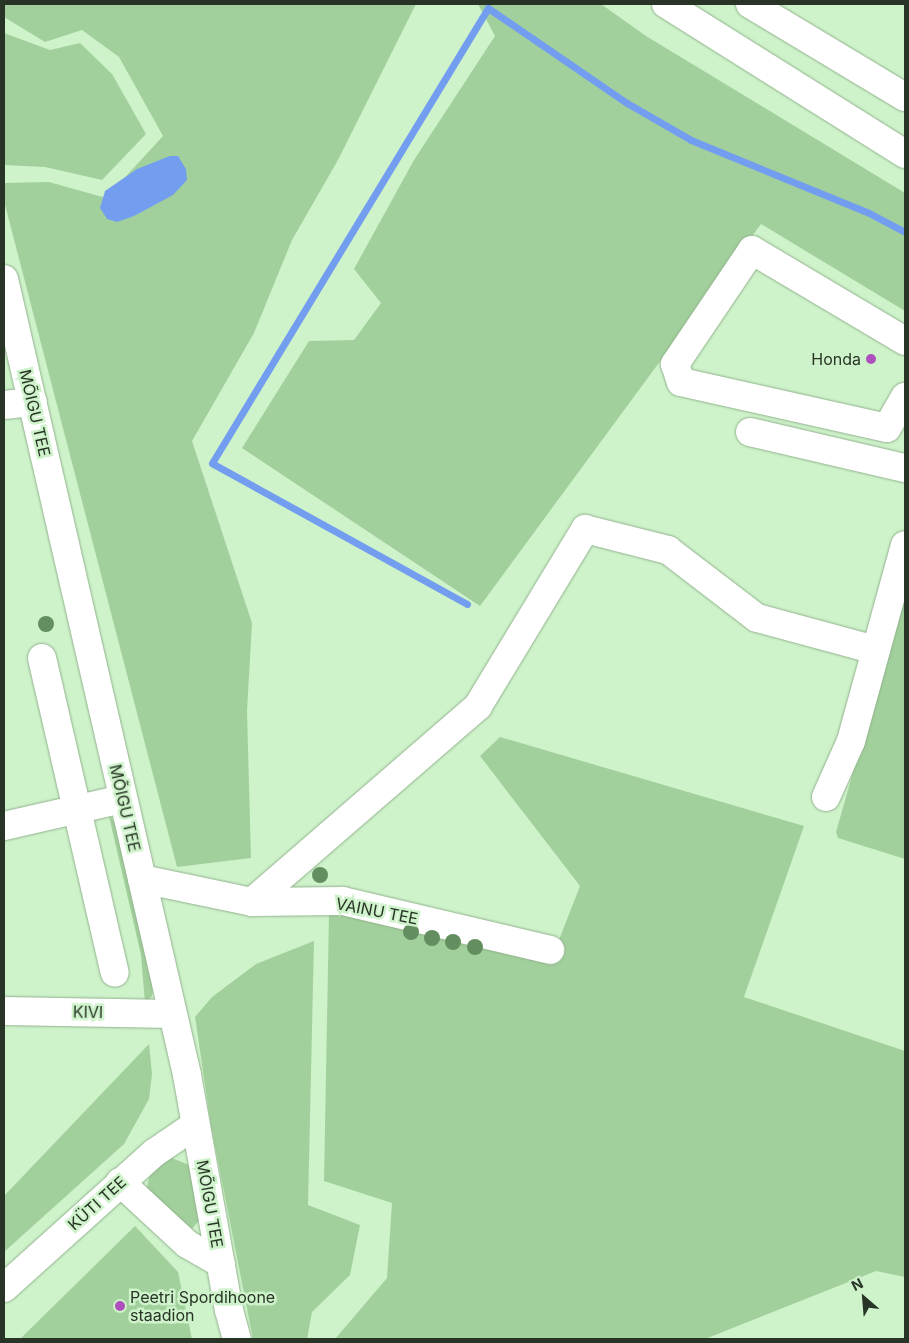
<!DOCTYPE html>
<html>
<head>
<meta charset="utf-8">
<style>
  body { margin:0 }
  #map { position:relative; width:909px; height:1343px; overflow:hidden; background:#cef2ca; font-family:Inter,sans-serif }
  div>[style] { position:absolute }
  .green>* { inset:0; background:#a2d09c }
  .water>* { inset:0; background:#739ef0 }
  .stream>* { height:7px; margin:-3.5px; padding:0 3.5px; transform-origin:3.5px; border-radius:3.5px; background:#739ef0 }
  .roads { filter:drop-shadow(0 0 1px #91b28d) drop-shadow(0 0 1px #91b28d) }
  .minor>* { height:28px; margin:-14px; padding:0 14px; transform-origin:14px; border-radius:14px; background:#fff }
  .highway>* { height:28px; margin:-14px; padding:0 14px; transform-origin:14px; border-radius:14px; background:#fff }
  .trees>* { width:16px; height:16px; margin:-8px; border-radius:50%; background:#638e5f }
  .dots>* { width:14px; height:14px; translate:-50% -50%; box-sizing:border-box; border:2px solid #cef2ca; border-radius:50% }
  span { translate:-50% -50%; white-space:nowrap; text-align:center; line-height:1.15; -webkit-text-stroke:5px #cef2ca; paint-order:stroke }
  .poi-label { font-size:16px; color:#283526 }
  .right { translate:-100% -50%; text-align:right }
  .left { translate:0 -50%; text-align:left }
  .street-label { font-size:16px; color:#283526 }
  .frame { position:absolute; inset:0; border:5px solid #283526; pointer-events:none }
  .north { position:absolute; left:839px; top:1273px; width:50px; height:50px; -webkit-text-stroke:4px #cef2ca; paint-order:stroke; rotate:333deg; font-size:14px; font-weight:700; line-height:20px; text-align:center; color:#283526 }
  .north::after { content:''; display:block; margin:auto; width:18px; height:22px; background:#283526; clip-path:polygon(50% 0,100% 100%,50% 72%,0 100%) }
</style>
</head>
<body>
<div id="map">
  <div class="green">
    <i style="clip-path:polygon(4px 4px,416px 4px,338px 160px,292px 240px,254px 333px,192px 441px,252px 623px,247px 711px,251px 858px,177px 867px,4px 201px,4px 183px,49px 182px,106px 198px,163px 136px,119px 57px,82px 30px,45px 42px,4px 17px)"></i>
    <i style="clip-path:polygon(478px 4px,601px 4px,646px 36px,905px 193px,905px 311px,761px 224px,480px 606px,242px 448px,309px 341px,354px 340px,381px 303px,354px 269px,414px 160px,495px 36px)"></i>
    <i style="clip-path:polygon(4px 33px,50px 50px,80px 43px,112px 74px,146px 134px,102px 180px,45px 167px,4px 165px)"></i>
    <i style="clip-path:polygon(905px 591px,905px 859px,838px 838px,836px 832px)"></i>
    <i style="clip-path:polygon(500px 737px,804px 826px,744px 997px,905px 1051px,905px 1277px,876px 1271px,705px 1339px,335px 1339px,387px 1278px,392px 1203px,324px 1181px,329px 913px,559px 940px,580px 886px,480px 756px)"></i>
    <i style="clip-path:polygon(108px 812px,116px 826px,153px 987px,152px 996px,145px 1003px,141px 955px)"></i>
    <i style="clip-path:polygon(314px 941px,308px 1205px,360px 1225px,350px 1275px,312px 1312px,307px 1339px,253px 1339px,211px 1125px,195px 1017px,212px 997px,256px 964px)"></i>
    <i style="clip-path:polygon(149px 1044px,152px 1074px,149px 1099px,124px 1144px,4px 1252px,4px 1196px)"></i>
    <i style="clip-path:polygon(172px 1158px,189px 1165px,192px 1172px,201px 1218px,192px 1229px,180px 1228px,153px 1204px,147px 1188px,150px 1173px)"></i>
    <i style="clip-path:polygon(135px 1226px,178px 1272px,192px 1339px,20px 1339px)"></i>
  </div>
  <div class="water">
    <i style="clip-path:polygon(170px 156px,178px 156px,186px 169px,187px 180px,173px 195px,134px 216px,117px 222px,107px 219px,100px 208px,105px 191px,137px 169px)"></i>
  </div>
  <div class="stream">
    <i style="left:467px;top:604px;width:291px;rotate:-151.1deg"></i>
    <i style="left:212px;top:463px;width:532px;rotate:-58.76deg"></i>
    <i style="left:488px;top:8px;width:168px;rotate:34.4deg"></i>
    <i style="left:627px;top:103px;width:74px;rotate:30deg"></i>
    <i style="left:691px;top:140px;width:192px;rotate:22.3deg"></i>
    <i style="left:869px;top:213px;width:41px;rotate:27.8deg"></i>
  </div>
  <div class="roads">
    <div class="minor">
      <i style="left:4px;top:279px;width:817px;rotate:77.05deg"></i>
      <i style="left:187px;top:1075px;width:239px;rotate:79.9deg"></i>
      <i style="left:229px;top:1310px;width:30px;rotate:75deg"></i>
      <i style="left:905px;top:341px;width:178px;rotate:-149.3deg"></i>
      <i style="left:752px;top:250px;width:138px;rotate:124deg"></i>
      <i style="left:675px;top:364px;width:19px;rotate:72deg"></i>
      <i style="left:681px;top:382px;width:211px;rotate:12.6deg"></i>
      <i style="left:887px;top:428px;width:36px;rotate:-60deg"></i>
      <i style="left:4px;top:405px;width:29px;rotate:-6deg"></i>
      <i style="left:750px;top:432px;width:159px;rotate:13.1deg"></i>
      <i style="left:42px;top:658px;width:323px;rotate:77deg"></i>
      <i style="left:826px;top:797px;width:61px;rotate:-65.9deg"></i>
      <i style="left:851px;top:741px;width:203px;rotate:-74.6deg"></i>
      <i style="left:4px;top:826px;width:122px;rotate:-12.8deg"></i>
      <i style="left:142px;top:879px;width:112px;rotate:11.8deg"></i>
      <i style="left:252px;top:902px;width:91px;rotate:-0.6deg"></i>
      <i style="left:343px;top:901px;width:213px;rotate:13.3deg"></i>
      <i style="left:252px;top:902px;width:299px;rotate:-40.9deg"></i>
      <i style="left:478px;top:706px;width:207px;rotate:-58.8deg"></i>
      <i style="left:585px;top:529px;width:86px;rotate:14.2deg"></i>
      <i style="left:668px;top:550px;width:112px;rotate:37.4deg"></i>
      <i style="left:757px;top:618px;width:123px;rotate:15.1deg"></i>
      <i style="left:4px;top:1011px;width:168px;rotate:1deg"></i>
      <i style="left:120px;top:1182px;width:91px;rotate:42.8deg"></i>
      <i style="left:187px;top:1244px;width:39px;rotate:30deg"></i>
      <i style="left:4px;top:1288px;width:202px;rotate:-42deg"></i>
      <i style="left:154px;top:1153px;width:50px;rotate:-34.3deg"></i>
    </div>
    <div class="highway">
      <i style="left:666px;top:4px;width:282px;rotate:32.1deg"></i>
      <i style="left:750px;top:4px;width:181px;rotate:31deg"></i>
    </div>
  </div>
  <div class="trees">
    <i style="left:46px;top:624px"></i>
    <i style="left:320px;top:875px"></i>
    <i style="left:411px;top:932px"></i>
    <i style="left:432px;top:938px"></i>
    <i style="left:453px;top:942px"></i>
    <i style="left:475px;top:947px"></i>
  </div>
  <div class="dots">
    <i style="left:871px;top:359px;background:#ad50bb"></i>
    <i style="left:120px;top:1306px;background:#ad50bb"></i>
  </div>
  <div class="poi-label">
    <span class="right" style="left:861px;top:359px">Honda</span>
    <span class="left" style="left:130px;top:1306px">Peetri Spordihoone<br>staadion</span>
  </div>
  <div class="street-label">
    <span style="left:35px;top:413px;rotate:77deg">MÕIGU TEE</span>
    <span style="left:125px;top:808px;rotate:77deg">MÕIGU TEE</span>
    <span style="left:377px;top:911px;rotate:11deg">VAINU TEE</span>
    <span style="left:88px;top:1012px;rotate:1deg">KIVI</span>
    <span style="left:97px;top:1203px;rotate:-42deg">KÜTI TEE</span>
    <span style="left:210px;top:1204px;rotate:80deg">MÕIGU TEE</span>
  </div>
  <div class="frame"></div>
  <div class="north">N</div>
</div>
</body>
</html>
